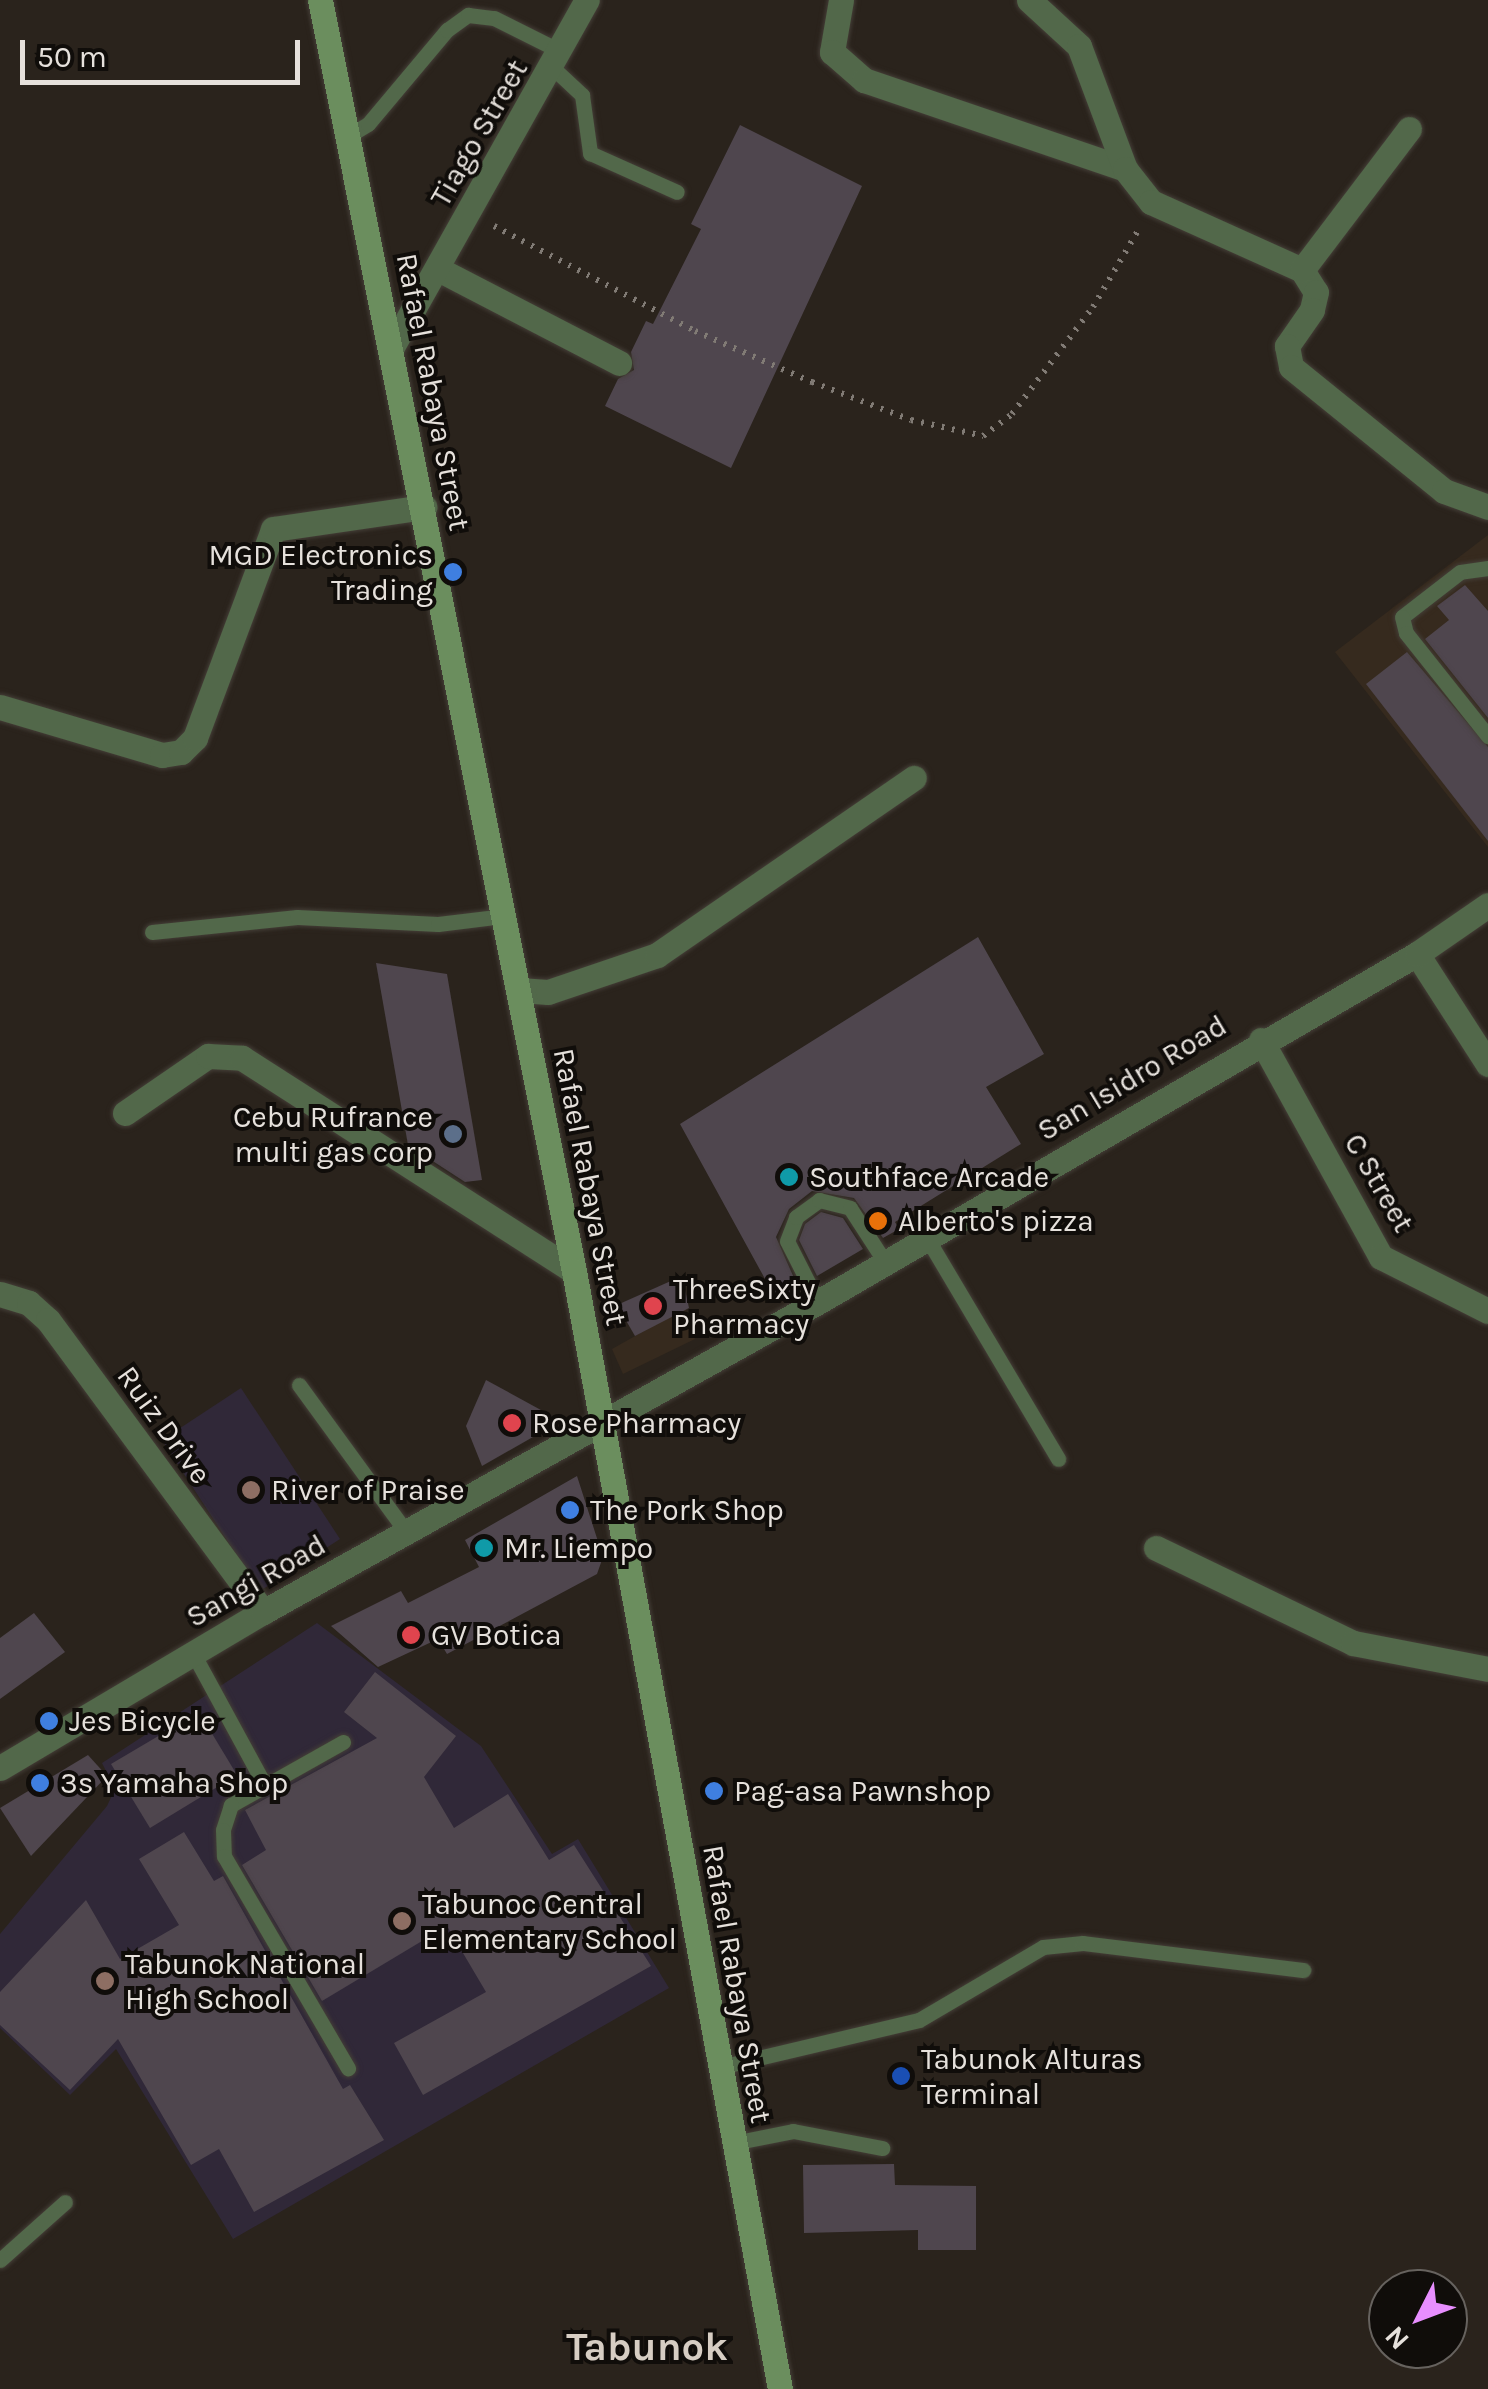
<!DOCTYPE html>
<html>
<head>
<meta charset="utf-8">
<style>
  body { margin:0 }
  #map { position:relative; width:1488px; height:2389px; overflow:hidden; background:#2a231c; font-family:Karla,sans-serif }
  div>[style] { position:absolute }
  .built>* { inset:0; background:#362a1e }
  .education>* { inset:0; background:#302838 }
  .building>* { inset:0; background:#4f464e }
  .path>* { height:6px; margin-top:-3px; transform-origin:0; background:repeating-linear-gradient(90deg,#817b75 0 2.5px,transparent 0 10.5px) }
  .roads { filter:drop-shadow(0 0 2px #443e37) drop-shadow(0 0 2px #443e37) }
  .service>* { height:15px; margin:-7.5px; padding:0 7.5px; transform-origin:7.5px; border-radius:7.5px; background:#52684a }
  .minor>* { height:25px; margin:-12.5px; padding:0 12.5px; transform-origin:12.5px; border-radius:12.5px; background:#52684a }
  .tertiary>* { height:25px; margin:-12.5px; padding:0 12.5px; transform-origin:12.5px; border-radius:12.5px; background:#52684a }
  .secondary>* { height:25px; margin:-12.5px; padding:0 12.5px; transform-origin:12.5px; border-radius:12.5px; background:#6b8e5e }
  .dots>* { width:28px; height:28px; translate:-50% -50%; box-sizing:border-box; border:5px solid #100d0a; border-radius:50% }
  span { translate:-50% -50%; white-space:nowrap; text-align:center; line-height:1.15; -webkit-text-stroke:8px #100d0a; paint-order:stroke }
  .street-label { font-size:30px; color:#e6e1dc }
  .poi-label { font-size:30px; color:#e6e1dc }
  .right { translate:-100% -50%; text-align:right }
  .left { translate:0 -50%; text-align:left }
  .district-label { font-size:40px; color:#d6cdc3; font-weight:700 }
  .north { position:absolute; left:1368px; top:2269px; width:100px; height:100px; box-sizing:border-box; background:#100d0a; border:2px solid #66625e; border-radius:50%; rotate:228deg; font-size:28px; font-weight:700; line-height:40px; text-align:center; color:#e6e1dc }
  .north::after { content:''; display:block; margin:auto; width:35px; height:45px; background:#e88eff; clip-path:polygon(50% 0,100% 100%,50% 72%,0 100%) }
  .scale { position:absolute; left:20px; top:40px; width:280px; height:45px; box-sizing:border-box; border:5px solid #e6e1dc; border-top:0; padding-left:12px; font-size:30px; line-height:35px; white-space:nowrap; color:#e6e1dc; -webkit-text-stroke:8px #100d0a; paint-order:stroke }
</style>
</head>
<body>
<div id="map">
  <div class="built">
    <i style="clip-path:polygon(1488px 535px,1488px 847px,1335px 652px)"></i>
    <i style="clip-path:polygon(685px 1308px,695px 1339px,623px 1374px,612px 1349px)"></i>
  </div>
  <div class="education">
    <i style="clip-path:polygon(241px 1388px,340px 1539px,260px 1591px,162px 1440px)"></i>
    <i style="clip-path:polygon(317px 1623px,481px 1746px,552px 1854px,578px 1839px,669px 1988px,233px 2239px,116px 2049px,70px 2095px,0 2028px,0 1934px,107px 1806px,115px 1789px,102px 1763px)"></i>
  </div>
  <div class="building">
    <i style="clip-path:polygon(740px 125px,862px 186px,731px 468px,605px 406px,618px 379px,634px 370px,631px 352px,646px 321px,653px 324px,701px 229px,691px 224px)"></i>
    <i style="clip-path:polygon(1465px 585px,1488px 611px,1488px 718px,1425px 639px,1449px 620px,1437px 606px)"></i>
    <i style="clip-path:polygon(1407px 652px,1488px 747px,1488px 841px,1366px 684px)"></i>
    <i style="clip-path:polygon(978px 937px,1044px 1054px,986px 1087px,1021px 1144px,895px 1222px,899px 1229px,883px 1238px,854px 1198px,812px 1191px,789px 1209px,776px 1237px,798px 1287px,776px 1299px,680px 1124px)"></i>
    <i style="clip-path:polygon(376px 963px,447px 974px,482px 1180px,465px 1182px,408px 1145px)"></i>
    <i style="clip-path:polygon(821px 1212px,843px 1218px,863px 1249px,817px 1276px,799px 1240px,805px 1224px)"></i>
    <i style="clip-path:polygon(682px 1276px,689px 1308px,635px 1336px,617px 1305px)"></i>
    <i style="clip-path:polygon(486px 1380px,561px 1421px,482px 1466px,466px 1426px)"></i>
    <i style="clip-path:polygon(577px 1476px,603px 1557px,597px 1574px,447px 1654px,438px 1639px,378px 1667px,331px 1626px,401px 1591px,408px 1603px,479px 1567px,465px 1540px)"></i>
    <i style="clip-path:polygon(34px 1613px,65px 1652px,0 1699px,0 1638px)"></i>
    <i style="clip-path:polygon(375px 1672px,456px 1736px,424px 1777px,454px 1828px,508px 1794px,549px 1860px,574px 1845px,651px 1966px,423px 2095px,394px 2043px,486px 1992px,447px 1926px,322px 2001px,242px 1865px,266px 1850px,245px 1810px,377px 1738px,344px 1712px)"></i>
    <i style="clip-path:polygon(199px 1712px,237px 1775px,150px 1828px,111px 1764px)"></i>
    <i style="clip-path:polygon(88px 1755px,107px 1776px,31px 1856px,0 1808px)"></i>
    <i style="clip-path:polygon(184px 1832px,214px 1881px,223px 1876px,343px 2089px,350px 2085px,384px 2140px,254px 2212px,219px 2149px,191px 2165px,118px 2039px,70px 2090px,0 2025px,0 1992px,86px 1900px,120px 1959px,179px 1925px,139px 1859px)"></i>
    <i style="clip-path:polygon(894px 2164px,895px 2185px,976px 2186px,976px 2250px,918px 2250px,918px 2230px,804px 2233px,803px 2165px)"></i>
  </div>
  <div class="path">
    <i style="left:494px;top:226px;width:227px;rotate:27.6deg"></i>
    <i style="left:695px;top:331px;width:128px;rotate:23.6deg"></i>
    <i style="left:812px;top:382px;width:106px;rotate:21deg"></i>
    <i style="left:911px;top:420px;width:74px;rotate:12.5deg"></i>
    <i style="left:983px;top:436px;width:36px;rotate:-37deg"></i>
    <i style="left:1012px;top:414px;width:134px;rotate:-52.9deg"></i>
    <i style="left:1093px;top:307px;width:91px;rotate:-59.5deg"></i>
  </div>
  <div class="roads">
    <div class="service">
      <i style="left:553px;top:68px;width:40px;rotate:43deg"></i>
      <i style="left:582px;top:95px;width:59px;rotate:82.1deg"></i>
      <i style="left:590px;top:153px;width:95px;rotate:24.1deg"></i>
      <i style="left:348px;top:136px;width:23px;rotate:-31deg"></i>
      <i style="left:368px;top:124px;width:123px;rotate:-50deg"></i>
      <i style="left:447px;top:30px;width:26px;rotate:-36deg"></i>
      <i style="left:468px;top:15px;width:26px;rotate:7deg"></i>
      <i style="left:494px;top:18px;width:76px;rotate:26.6deg"></i>
      <i style="left:1488px;top:568px;width:28px;rotate:172deg"></i>
      <i style="left:1460px;top:572px;width:73px;rotate:142.2deg"></i>
      <i style="left:1402px;top:617px;width:16px;rotate:76deg"></i>
      <i style="left:1406px;top:633px;width:132px;rotate:51.5deg"></i>
      <i style="left:152px;top:932px;width:146px;rotate:-5.9deg"></i>
      <i style="left:297px;top:917px;width:141px;rotate:2.8deg"></i>
      <i style="left:438px;top:924px;width:65px;rotate:-7deg"></i>
      <i style="left:927px;top:1238px;width:257px;rotate:59.3deg"></i>
      <i style="left:818px;top:1302px;width:68px;rotate:-116.9deg"></i>
      <i style="left:787px;top:1241px;width:26px;rotate:-69deg"></i>
      <i style="left:796px;top:1217px;width:29px;rotate:-36deg"></i>
      <i style="left:819px;top:1200px;width:32px;rotate:14deg"></i>
      <i style="left:850px;top:1208px;width:64px;rotate:57.1deg"></i>
      <i style="left:299px;top:1385px;width:183px;rotate:53.9deg"></i>
      <i style="left:194px;top:1655px;width:149px;rotate:61.5deg"></i>
      <i style="left:343px;top:1742px;width:129px;rotate:150.6deg"></i>
      <i style="left:231px;top:1805px;width:26px;rotate:108deg"></i>
      <i style="left:223px;top:1830px;width:26px;rotate:88deg"></i>
      <i style="left:224px;top:1856px;width:246px;rotate:59.7deg"></i>
      <i style="left:720px;top:2067px;width:204px;rotate:-13.3deg"></i>
      <i style="left:919px;top:2020px;width:144px;rotate:-30.5deg"></i>
      <i style="left:1043px;top:1947px;width:40px;rotate:-5.7deg"></i>
      <i style="left:1083px;top:1943px;width:222px;rotate:7deg"></i>
      <i style="left:733px;top:2143px;width:61px;rotate:-11.3deg"></i>
      <i style="left:793px;top:2131px;width:91px;rotate:10.8deg"></i>
      <i style="left:0;top:2260px;width:87px;rotate:-41.7deg"></i>
    </div>
    <div class="minor">
      <i style="left:841px;top:0;width:53px;rotate:99.8deg"></i>
      <i style="left:832px;top:52px;width:43px;rotate:41.2deg"></i>
      <i style="left:864px;top:80px;width:276px;rotate:18.8deg"></i>
      <i style="left:1029px;top:0;width:68px;rotate:42.6deg"></i>
      <i style="left:1079px;top:46px;width:131px;rotate:69.5deg"></i>
      <i style="left:1125px;top:169px;width:42px;rotate:51.8deg"></i>
      <i style="left:1151px;top:202px;width:166px;rotate:24.2deg"></i>
      <i style="left:1302px;top:270px;width:26px;rotate:58deg"></i>
      <i style="left:1316px;top:292px;width:18px;rotate:103deg"></i>
      <i style="left:1312px;top:310px;width:44px;rotate:124.8deg"></i>
      <i style="left:1287px;top:346px;width:21px;rotate:79deg"></i>
      <i style="left:1291px;top:367px;width:197px;rotate:39deg"></i>
      <i style="left:1444px;top:491px;width:47px;rotate:20deg"></i>
      <i style="left:438px;top:269px;width:204px;rotate:27.4deg"></i>
      <i style="left:1302px;top:270px;width:177px;rotate:-52.8deg"></i>
      <i style="left:0;top:707px;width:169px;rotate:16.5deg"></i>
      <i style="left:162px;top:755px;width:19px;rotate:-9deg"></i>
      <i style="left:181px;top:752px;width:20px;rotate:-45deg"></i>
      <i style="left:195px;top:738px;width:223px;rotate:-69.5deg"></i>
      <i style="left:273px;top:529px;width:153px;rotate:-8.3deg"></i>
      <i style="left:1417px;top:954px;width:131px;rotate:57.2deg"></i>
      <i style="left:519px;top:990px;width:29px;rotate:4deg"></i>
      <i style="left:548px;top:992px;width:115px;rotate:-18.7deg"></i>
      <i style="left:657px;top:955px;width:312px;rotate:-34.6deg"></i>
      <i style="left:1261px;top:1040px;width:248px;rotate:61.1deg"></i>
      <i style="left:1381px;top:1257px;width:120px;rotate:26.8deg"></i>
      <i style="left:125px;top:1113px;width:101px;rotate:-34.5deg"></i>
      <i style="left:208px;top:1056px;width:34px;rotate:3deg"></i>
      <i style="left:242px;top:1058px;width:394px;rotate:32.7deg"></i>
      <i style="left:0;top:1294px;width:30px;rotate:17deg"></i>
      <i style="left:29px;top:1303px;width:25px;rotate:42deg"></i>
      <i style="left:48px;top:1320px;width:363px;rotate:53.6deg"></i>
      <i style="left:1156px;top:1548px;width:219px;rotate:25.7deg"></i>
      <i style="left:1353px;top:1643px;width:137px;rotate:10.9deg"></i>
    </div>
    <div class="tertiary">
      <i style="left:392px;top:347px;width:398px;rotate:-60.7deg"></i>
      <i style="left:0;top:1768px;width:306px;rotate:-30.7deg"></i>
      <i style="left:263px;top:1612px;width:636px;rotate:-29.19deg"></i>
      <i style="left:818px;top:1302px;width:693px;rotate:-30.16deg"></i>
      <i style="left:1417px;top:954px;width:86px;rotate:-34.6deg"></i>
    </div>
    <div class="secondary">
      <i style="left:320px;top:0;width:1296px;rotate:78.7deg"></i>
      <i style="left:574px;top:1271px;width:1137px;rotate:79.56deg"></i>
    </div>
  </div>
  <div class="dots">
    <i style="left:453px;top:572px;background:#3f7fe0"></i>
    <i style="left:453px;top:1134px;background:#5c6f8a"></i>
    <i style="left:789px;top:1177px;background:#0f9aa8"></i>
    <i style="left:878px;top:1221px;background:#e8710a"></i>
    <i style="left:653px;top:1306px;background:#e0444e"></i>
    <i style="left:512px;top:1423px;background:#e0444e"></i>
    <i style="left:251px;top:1490px;background:#8d6e63"></i>
    <i style="left:570px;top:1510px;background:#3f7fe0"></i>
    <i style="left:484px;top:1548px;background:#0f9aa8"></i>
    <i style="left:411px;top:1635px;background:#e0444e"></i>
    <i style="left:49px;top:1721px;background:#3f7fe0"></i>
    <i style="left:40px;top:1783px;background:#3f7fe0"></i>
    <i style="left:714px;top:1791px;background:#3f7fe0"></i>
    <i style="left:402px;top:1921px;background:#8d6e63"></i>
    <i style="left:105px;top:1981px;background:#8d6e63"></i>
    <i style="left:901px;top:2076px;background:#1a4fb4"></i>
  </div>
  <div class="street-label">
    <span style="left:479px;top:133px;rotate:-60deg">Tiago Street</span>
    <span style="left:433px;top:392px;rotate:79deg">Rafael Rabaya Street</span>
    <span style="left:1132px;top:1078px;rotate:-31deg">San Isidro Road</span>
    <span style="left:1379px;top:1183px;rotate:60deg">C Street</span>
    <span style="left:590px;top:1187px;rotate:79deg">Rafael Rabaya Street</span>
    <span style="left:164px;top:1425px;rotate:54deg">Ruiz Drive</span>
    <span style="left:256px;top:1581px;rotate:-30deg">Sangi Road</span>
    <span style="left:737px;top:1984px;rotate:80deg">Rafael Rabaya Street</span>
  </div>
  <div class="poi-label">
    <span class="right" style="left:433px;top:572px">MGD Electronics<br>Trading</span>
    <span class="right" style="left:433px;top:1134px">Cebu Rufrance<br>multi gas corp</span>
    <span class="left" style="left:809px;top:1177px">Southface Arcade</span>
    <span class="left" style="left:898px;top:1221px">Alberto's pizza</span>
    <span class="left" style="left:673px;top:1306px">ThreeSixty<br>Pharmacy</span>
    <span class="left" style="left:532px;top:1423px">Rose Pharmacy</span>
    <span class="left" style="left:271px;top:1490px">River of Praise</span>
    <span class="left" style="left:590px;top:1510px">The Pork Shop</span>
    <span class="left" style="left:504px;top:1548px">Mr. Liempo</span>
    <span class="left" style="left:431px;top:1635px">GV Botica</span>
    <span class="left" style="left:69px;top:1721px">Jes Bicycle</span>
    <span class="left" style="left:60px;top:1783px">3s Yamaha Shop</span>
    <span class="left" style="left:734px;top:1791px">Pag-asa Pawnshop</span>
    <span class="left" style="left:422px;top:1921px">Tabunoc Central<br>Elementary School</span>
    <span class="left" style="left:125px;top:1981px">Tabunok National<br>High School</span>
    <span class="left" style="left:921px;top:2076px">Tabunok Alturas<br>Terminal</span>
  </div>
  <div class="district-label">
    <span style="left:647px;top:2347px">Tabunok</span>
  </div>
  <div class="north">N</div>
  <div class="scale">50 m</div>
</div>
</body>
</html>
